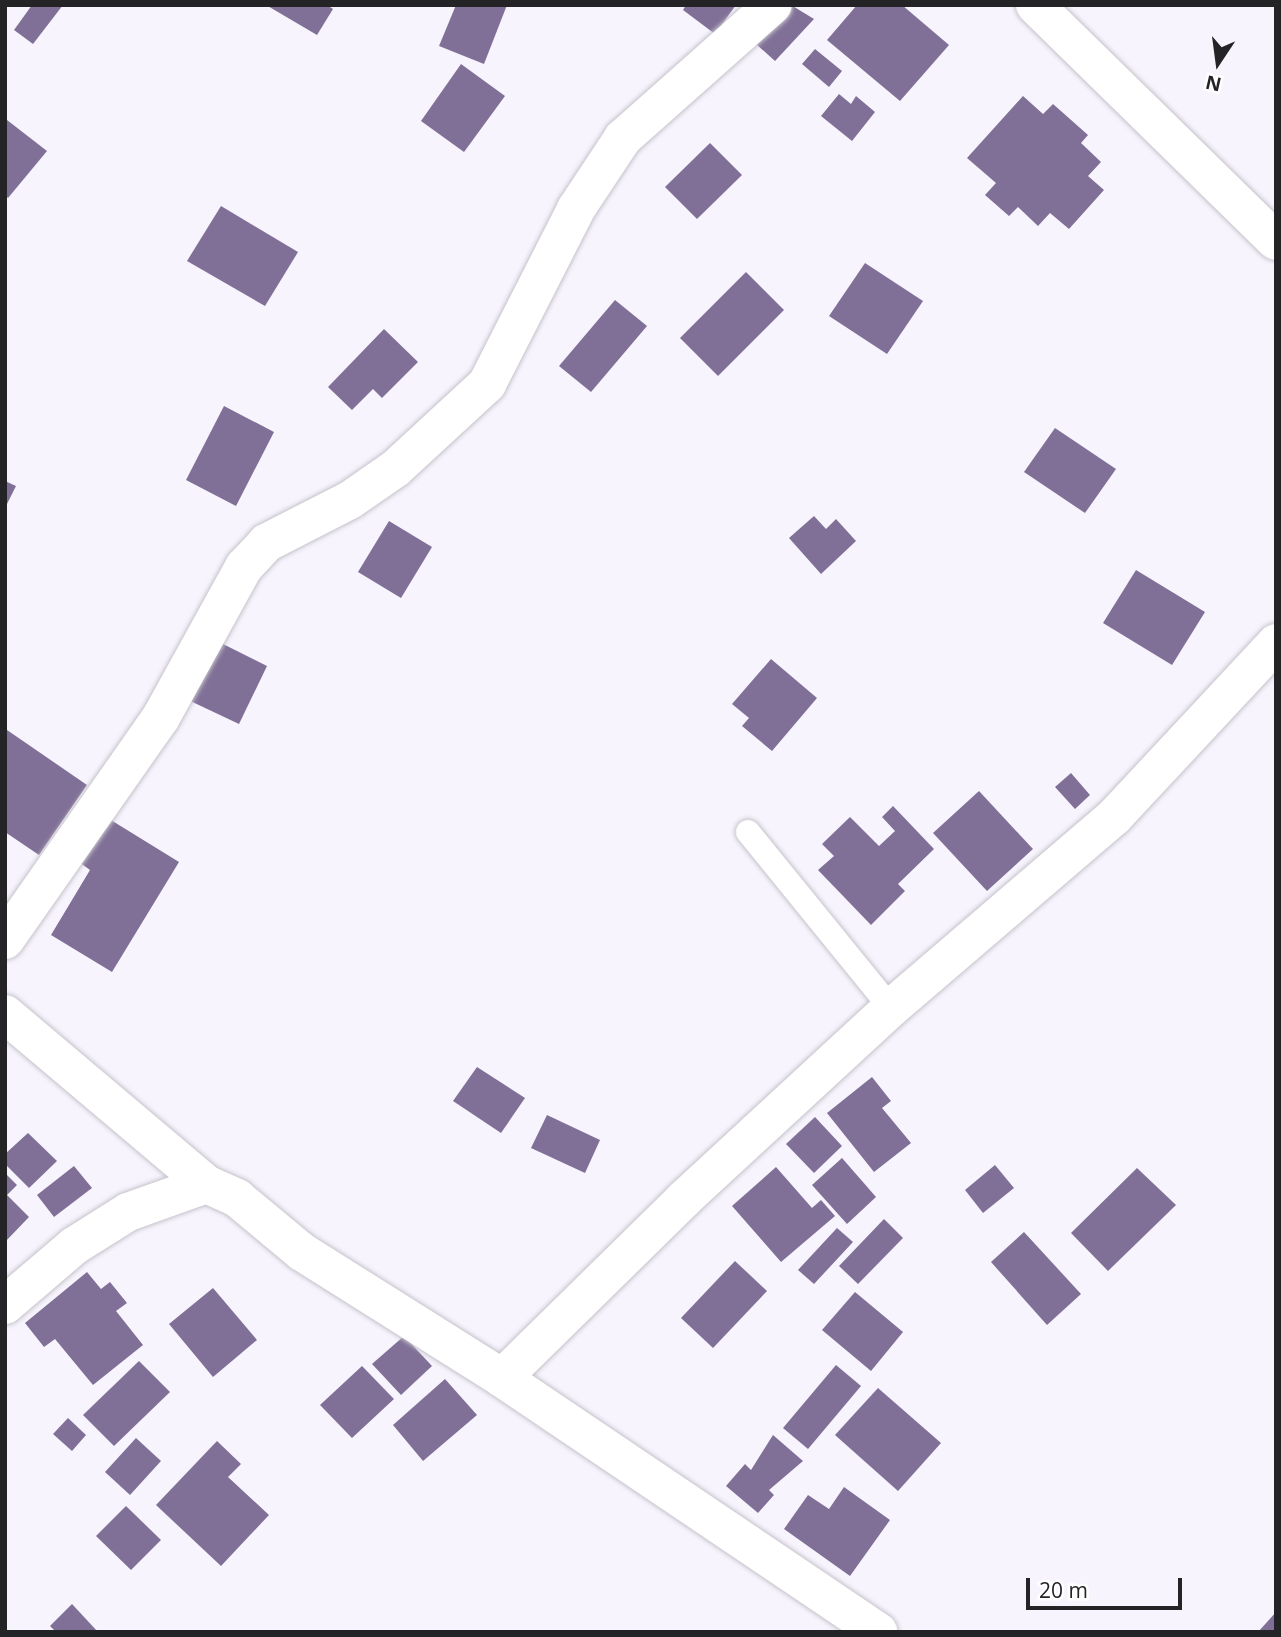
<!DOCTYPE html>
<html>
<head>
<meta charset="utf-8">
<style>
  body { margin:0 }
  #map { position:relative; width:1281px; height:1637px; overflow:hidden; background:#f7f4fd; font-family:"Open Sans",sans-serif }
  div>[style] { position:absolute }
  .building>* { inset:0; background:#807097 }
  .roads { filter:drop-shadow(0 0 2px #c6c2cb) drop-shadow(0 0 2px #c6c2cb) }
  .service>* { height:24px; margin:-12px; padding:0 12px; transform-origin:12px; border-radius:12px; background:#fff }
  .minor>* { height:38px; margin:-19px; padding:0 19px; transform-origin:19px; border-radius:19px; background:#fff }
  .tertiary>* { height:38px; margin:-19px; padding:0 19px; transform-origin:19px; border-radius:19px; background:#fff }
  span { translate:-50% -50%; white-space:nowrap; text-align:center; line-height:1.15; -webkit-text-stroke:5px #fff; paint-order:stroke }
  .frame { position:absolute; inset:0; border:7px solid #242326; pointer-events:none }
  .north { position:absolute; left:1183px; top:28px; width:70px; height:70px; -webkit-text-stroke:5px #fff; paint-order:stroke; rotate:193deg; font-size:19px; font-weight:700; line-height:28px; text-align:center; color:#242326 }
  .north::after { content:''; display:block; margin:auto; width:24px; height:32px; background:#242326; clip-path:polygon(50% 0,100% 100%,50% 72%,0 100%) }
  .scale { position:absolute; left:1026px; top:1578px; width:156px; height:32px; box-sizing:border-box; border:4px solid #242326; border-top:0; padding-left:9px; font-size:21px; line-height:24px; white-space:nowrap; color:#242326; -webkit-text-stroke:5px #fff; paint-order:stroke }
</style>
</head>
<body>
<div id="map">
  <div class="building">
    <i style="clip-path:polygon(32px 5px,63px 5px,33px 44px,14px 30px)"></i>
    <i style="clip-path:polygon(266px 5px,327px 5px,333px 9px,317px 35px)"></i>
    <i style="clip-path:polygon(456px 5px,507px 5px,484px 64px,439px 46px)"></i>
    <i style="clip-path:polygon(686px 5px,736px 5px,715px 34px,683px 10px)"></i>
    <i style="clip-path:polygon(791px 5px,814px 19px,775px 61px,756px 44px)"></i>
    <i style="clip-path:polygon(857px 5px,902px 5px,949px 45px,900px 101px,827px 40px)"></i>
    <i style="clip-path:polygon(815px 49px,842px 71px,829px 87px,802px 64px)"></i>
    <i style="clip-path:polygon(461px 64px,505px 96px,464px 152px,421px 121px)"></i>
    <i style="clip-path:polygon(839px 94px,851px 104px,856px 96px,875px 112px,852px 141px,821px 116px)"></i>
    <i style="clip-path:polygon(1023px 96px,1043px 114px,1053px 104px,1088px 135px,1081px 143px,1101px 162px,1088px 176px,1104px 190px,1069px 229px,1050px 213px,1038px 226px,1018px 207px,1009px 216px,985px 195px,996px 183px,967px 158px)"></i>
    <i style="clip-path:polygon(7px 120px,47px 151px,8px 198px,5px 195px)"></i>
    <i style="clip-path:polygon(710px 143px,742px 175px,697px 219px,665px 187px)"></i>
    <i style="clip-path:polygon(221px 206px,298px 252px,265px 306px,187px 261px)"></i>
    <i style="clip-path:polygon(865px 263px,923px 301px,887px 354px,829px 316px)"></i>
    <i style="clip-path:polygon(746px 272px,784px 310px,718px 376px,680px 338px)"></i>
    <i style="clip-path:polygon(615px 300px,647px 326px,591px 392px,559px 366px)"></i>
    <i style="clip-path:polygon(384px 329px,418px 362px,382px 398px,373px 389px,352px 410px,328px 387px)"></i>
    <i style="clip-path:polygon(224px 406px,274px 432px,236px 506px,186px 480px)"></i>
    <i style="clip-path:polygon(1055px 428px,1116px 469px,1085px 513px,1024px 472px)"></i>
    <i style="clip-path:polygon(5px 481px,16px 486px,5px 508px)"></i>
    <i style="clip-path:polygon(814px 516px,826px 529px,836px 519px,856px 541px,821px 574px,789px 538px)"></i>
    <i style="clip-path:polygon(389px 521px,432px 547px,401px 598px,358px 572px)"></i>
    <i style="clip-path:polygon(1136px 570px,1205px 612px,1172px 665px,1103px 623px)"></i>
    <i style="clip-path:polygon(213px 639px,267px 666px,239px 724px,184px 698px)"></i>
    <i style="clip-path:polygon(771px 659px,817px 698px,772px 751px,742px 726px,749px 718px,732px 704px)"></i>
    <i style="clip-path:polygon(7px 730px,87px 785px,39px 855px,5px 832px)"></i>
    <i style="clip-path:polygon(1071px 773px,1090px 795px,1075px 809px,1055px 787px)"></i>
    <i style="clip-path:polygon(979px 791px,1033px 849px,987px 891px,933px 833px)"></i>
    <i style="clip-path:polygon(893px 806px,934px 849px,898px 884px,905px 891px,871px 925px,818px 870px,834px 856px,822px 844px,850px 817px,879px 846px,895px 831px,882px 817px)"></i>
    <i style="clip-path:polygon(106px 817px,179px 862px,112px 972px,51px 935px,90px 870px,79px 862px)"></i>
    <i style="clip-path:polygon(477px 1067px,525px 1098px,501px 1133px,453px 1101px)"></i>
    <i style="clip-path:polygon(872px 1077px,891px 1101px,882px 1108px,911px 1143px,874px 1172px,827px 1113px)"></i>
    <i style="clip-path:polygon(547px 1115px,600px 1140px,585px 1173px,531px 1148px)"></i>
    <i style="clip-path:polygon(815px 1117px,842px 1146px,814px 1173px,786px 1144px)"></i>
    <i style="clip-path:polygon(28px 1133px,57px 1161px,29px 1188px,5px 1164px,5px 1154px)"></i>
    <i style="clip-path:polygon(842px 1158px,876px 1197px,847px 1224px,812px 1185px)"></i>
    <i style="clip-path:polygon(995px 1165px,1014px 1188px,983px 1213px,965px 1190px)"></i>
    <i style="clip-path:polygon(74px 1166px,92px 1188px,54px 1217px,37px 1195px)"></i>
    <i style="clip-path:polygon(776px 1167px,812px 1208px,821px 1200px,835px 1216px,781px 1262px,732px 1206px)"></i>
    <i style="clip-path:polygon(1137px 1168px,1176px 1205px,1108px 1271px,1071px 1233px)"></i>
    <i style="clip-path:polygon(5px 1173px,17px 1185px,7px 1195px,29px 1217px,5px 1242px)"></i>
    <i style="clip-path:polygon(884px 1219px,903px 1238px,858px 1284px,839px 1266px)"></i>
    <i style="clip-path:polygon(837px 1228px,853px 1242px,814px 1284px,798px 1270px)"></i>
    <i style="clip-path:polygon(1024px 1232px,1081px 1294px,1047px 1325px,991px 1262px)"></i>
    <i style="clip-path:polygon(735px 1261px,767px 1291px,713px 1348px,681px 1318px)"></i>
    <i style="clip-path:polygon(87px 1272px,101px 1289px,110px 1282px,127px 1303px,116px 1311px,143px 1345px,93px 1385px,55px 1339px,44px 1347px,25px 1323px)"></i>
    <i style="clip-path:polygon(213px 1288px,257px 1340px,213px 1377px,169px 1324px)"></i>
    <i style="clip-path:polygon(855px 1292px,903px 1332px,871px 1371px,822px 1330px)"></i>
    <i style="clip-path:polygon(404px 1336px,432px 1366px,401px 1395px,372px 1364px)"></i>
    <i style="clip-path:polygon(139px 1361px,170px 1392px,114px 1446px,83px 1415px)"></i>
    <i style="clip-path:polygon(836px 1365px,861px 1386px,808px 1449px,783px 1428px)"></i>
    <i style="clip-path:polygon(362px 1366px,394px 1399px,352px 1438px,320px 1405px)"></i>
    <i style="clip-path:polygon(445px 1379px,477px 1415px,423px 1461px,393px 1425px)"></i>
    <i style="clip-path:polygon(878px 1388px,941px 1443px,898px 1491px,835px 1435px)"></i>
    <i style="clip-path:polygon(68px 1418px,86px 1435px,72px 1451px,53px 1434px)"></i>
    <i style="clip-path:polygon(773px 1435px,803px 1461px,769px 1490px,774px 1495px,758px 1513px,726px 1486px,745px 1464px,751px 1470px)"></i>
    <i style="clip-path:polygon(136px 1438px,161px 1461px,130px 1495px,105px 1472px)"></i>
    <i style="clip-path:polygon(217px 1441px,241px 1464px,228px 1477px,269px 1515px,221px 1566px,156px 1505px)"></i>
    <i style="clip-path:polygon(844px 1487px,890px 1520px,850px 1576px,784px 1529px,808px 1495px,829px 1509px)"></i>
    <i style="clip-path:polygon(126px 1506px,161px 1540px,131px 1570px,96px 1536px)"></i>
    <i style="clip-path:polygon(72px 1604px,98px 1632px,56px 1632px,50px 1626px)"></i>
    <i style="clip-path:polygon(1276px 1612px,1276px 1632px,1258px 1632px)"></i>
  </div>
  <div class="roads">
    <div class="service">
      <i style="left:748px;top:832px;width:227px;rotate:50.9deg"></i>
    </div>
    <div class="minor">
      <i style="left:5px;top:940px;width:270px;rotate:-55deg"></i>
      <i style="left:160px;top:719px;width:174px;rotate:-61.1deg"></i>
      <i style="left:244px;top:567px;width:33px;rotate:-47deg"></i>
      <i style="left:266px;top:543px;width:94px;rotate:-27.1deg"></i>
      <i style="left:350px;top:500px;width:56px;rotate:-34.8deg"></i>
      <i style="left:396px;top:468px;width:124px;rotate:-42.7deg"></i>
      <i style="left:487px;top:384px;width:196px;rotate:-63deg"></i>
      <i style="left:576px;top:209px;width:85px;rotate:-56.5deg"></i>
      <i style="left:623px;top:138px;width:200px;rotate:-41.6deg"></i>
      <i style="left:5px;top:1014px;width:263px;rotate:40.2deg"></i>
      <i style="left:5px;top:1305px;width:91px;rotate:-40.5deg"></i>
      <i style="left:74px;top:1246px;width:64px;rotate:-32.2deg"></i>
      <i style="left:128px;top:1212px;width:83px;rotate:-19.7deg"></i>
      <i style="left:206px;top:1184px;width:34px;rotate:24deg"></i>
      <i style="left:237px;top:1198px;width:85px;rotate:39.7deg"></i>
      <i style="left:302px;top:1252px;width:236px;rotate:32.2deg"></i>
      <i style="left:502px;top:1378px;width:454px;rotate:34deg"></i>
      <i style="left:502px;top:1378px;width:255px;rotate:-44.5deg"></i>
      <i style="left:684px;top:1199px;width:282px;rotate:-42.7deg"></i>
      <i style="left:891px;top:1008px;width:294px;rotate:-40.6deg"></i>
      <i style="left:1114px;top:817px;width:238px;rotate:-47deg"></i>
    </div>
    <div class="tertiary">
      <i style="left:1035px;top:5px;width:337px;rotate:44.4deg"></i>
    </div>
  </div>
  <div class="frame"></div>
  <div class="north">N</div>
  <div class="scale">20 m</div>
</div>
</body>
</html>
